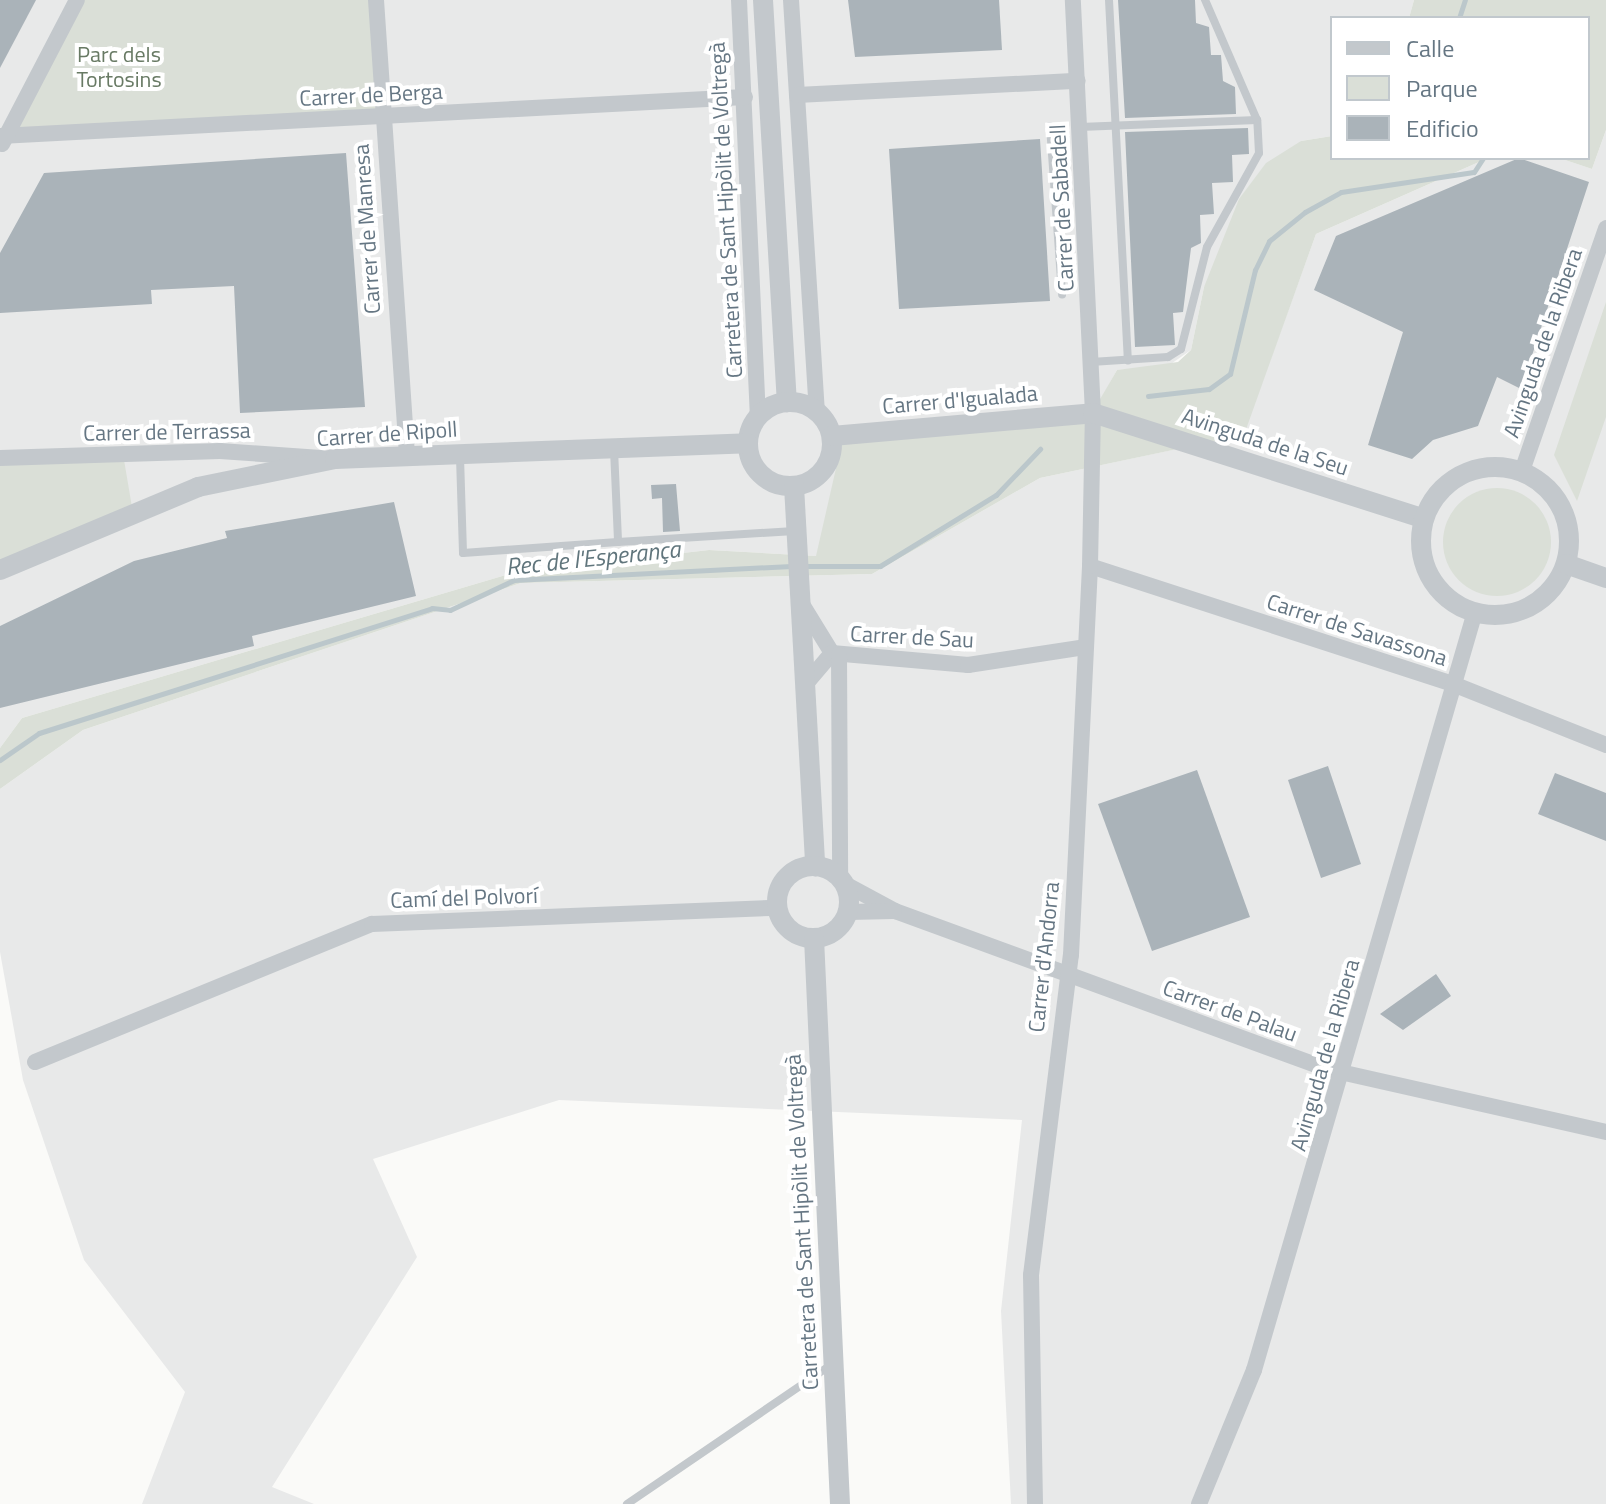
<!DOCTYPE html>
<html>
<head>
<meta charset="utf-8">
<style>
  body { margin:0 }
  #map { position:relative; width:1606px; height:1504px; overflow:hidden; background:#fafaf8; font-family:"Titillium Web",sans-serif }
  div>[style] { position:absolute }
  .built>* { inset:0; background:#e8e9e9 }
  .green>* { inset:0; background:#dadfd7 }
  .round { border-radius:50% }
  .stream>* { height:5px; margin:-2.5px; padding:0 2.5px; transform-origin:2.5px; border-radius:2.5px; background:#bbc7cb }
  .building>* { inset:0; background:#aab3b9 }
  .service>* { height:8px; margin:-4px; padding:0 4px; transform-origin:4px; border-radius:4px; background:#c3c8cc }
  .minor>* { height:16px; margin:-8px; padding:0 8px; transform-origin:8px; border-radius:8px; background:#c3c8cc }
  .tertiary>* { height:20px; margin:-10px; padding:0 10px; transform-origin:10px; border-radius:10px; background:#c3c8cc }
  .tertiary>.ring { margin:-10px; padding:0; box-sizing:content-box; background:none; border:20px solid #c3c8cc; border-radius:50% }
  span { translate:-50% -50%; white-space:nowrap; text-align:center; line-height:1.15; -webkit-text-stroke:8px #fff; paint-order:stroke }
  .park-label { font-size:22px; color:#687a64 }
  .street-label { font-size:22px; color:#657683 }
  .water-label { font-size:24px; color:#60757c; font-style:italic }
  .legend { position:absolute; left:1330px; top:16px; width:260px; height:144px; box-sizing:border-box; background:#fff; border:2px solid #c1c8cd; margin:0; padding:10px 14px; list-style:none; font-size:24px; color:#657683 }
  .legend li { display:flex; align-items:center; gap:16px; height:40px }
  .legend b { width:40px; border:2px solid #c1c8cd }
</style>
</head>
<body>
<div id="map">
  <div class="built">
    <i style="clip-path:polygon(0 0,1414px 0,1409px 18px,1332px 18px,1332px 136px,1301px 141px,1204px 287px,1191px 350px,1165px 368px,1117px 370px,1093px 413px,816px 556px,709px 550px,516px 572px,22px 718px,0 748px)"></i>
    <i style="clip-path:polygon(1606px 130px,1606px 1504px,1011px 1504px,1001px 1311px,1022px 1120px,559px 1100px,373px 1159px,417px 1257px,272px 1487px,314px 1504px,142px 1504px,185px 1392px,84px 1260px,23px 1080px,0 952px,0 789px,83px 730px,521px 583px,872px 574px,1040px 478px,1243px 435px,1316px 234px,1488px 158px,1559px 158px,1592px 169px)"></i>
  </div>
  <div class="green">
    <i style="clip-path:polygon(77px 0,376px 0,381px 117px,4px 138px)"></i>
    <i style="clip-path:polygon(1414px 0,1606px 0,1606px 130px,1592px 169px,1559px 158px,1588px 158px,1588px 18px,1409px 18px)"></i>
    <i style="clip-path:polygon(1332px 136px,1332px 158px,1488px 158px,1316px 234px,1244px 435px,1040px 478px,872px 574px,521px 583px,83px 730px,0 789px,0 748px,22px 718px,516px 572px,709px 550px,816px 556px,842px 442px,1092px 413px,1117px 370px,1178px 362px,1191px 350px,1204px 287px,1239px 199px,1266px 163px,1301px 141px)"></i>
    <i style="clip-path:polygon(1606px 302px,1606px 417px,1577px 501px,1554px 455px)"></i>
    <i style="clip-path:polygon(123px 454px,133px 513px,0 570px,0 458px)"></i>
    <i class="round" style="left:1443px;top:488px;width:108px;height:108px"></i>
  </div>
  <div class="stream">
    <i style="left:1459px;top:18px;width:19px;rotate:-72deg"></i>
    <i style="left:1148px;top:396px;width:61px;rotate:-6.5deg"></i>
    <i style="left:1209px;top:389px;width:26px;rotate:-36deg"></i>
    <i style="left:1230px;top:374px;width:107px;rotate:-76.5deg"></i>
    <i style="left:1255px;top:270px;width:32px;rotate:-64deg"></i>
    <i style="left:1269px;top:241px;width:46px;rotate:-38.9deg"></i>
    <i style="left:1305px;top:212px;width:41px;rotate:-29.1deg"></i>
    <i style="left:1341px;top:192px;width:134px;rotate:-8.6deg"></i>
    <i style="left:1474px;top:172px;width:17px;rotate:-57deg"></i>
    <i style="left:802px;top:566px;width:78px"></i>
    <i style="left:880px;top:566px;width:136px;rotate:-31.5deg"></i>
    <i style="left:996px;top:495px;width:64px;rotate:-46.3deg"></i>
    <i style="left:0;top:760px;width:47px;rotate:-34.7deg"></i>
    <i style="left:39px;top:733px;width:412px;rotate:-17.6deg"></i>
    <i style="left:432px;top:608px;width:18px;rotate:6deg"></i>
    <i style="left:450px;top:610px;width:71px;rotate:-25.1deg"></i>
    <i style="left:514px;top:580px;width:278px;rotate:-2.9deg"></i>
  </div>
  <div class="building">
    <i style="clip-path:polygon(0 0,36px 0,0 68px)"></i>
    <i style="clip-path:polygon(848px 0,999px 0,1002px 50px,855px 57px)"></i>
    <i style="clip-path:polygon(1118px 0,1195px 0,1196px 23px,1209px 27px,1211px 55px,1221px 55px,1223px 81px,1235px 87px,1236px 114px,1125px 118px)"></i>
    <i style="clip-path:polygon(1248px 128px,1249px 154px,1232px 155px,1233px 182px,1212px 183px,1214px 214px,1200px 215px,1201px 243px,1191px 248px,1183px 312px,1173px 313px,1175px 345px,1135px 347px,1125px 132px)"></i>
    <i style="clip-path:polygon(1040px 139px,1050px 301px,899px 309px,889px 149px)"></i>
    <i style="clip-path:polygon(346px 153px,365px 407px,240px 413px,234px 286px,151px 290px,152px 304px,0 313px,0 253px,44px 173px)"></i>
    <i style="clip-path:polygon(1519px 158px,1589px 182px,1521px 389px,1497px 377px,1478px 426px,1433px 440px,1412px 459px,1368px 445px,1403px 332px,1314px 290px,1336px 236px)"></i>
    <i style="clip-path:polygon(676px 484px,680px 531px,663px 532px,662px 498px,652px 499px,651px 485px)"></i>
    <i style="clip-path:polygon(394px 502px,416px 596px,252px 636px,254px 646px,0 708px,0 626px,134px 561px,227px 538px,225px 531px)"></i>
    <i style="clip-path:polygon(1328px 766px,1361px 864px,1321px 878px,1288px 780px)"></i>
    <i style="clip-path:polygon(1197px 770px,1250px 917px,1152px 951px,1098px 804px)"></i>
    <i style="clip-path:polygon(1555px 773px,1606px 793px,1606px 841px,1538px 814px)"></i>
    <i style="clip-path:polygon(1436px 974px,1451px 996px,1403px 1030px,1380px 1014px)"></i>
  </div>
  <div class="service">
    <i style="left:1109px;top:0;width:361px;rotate:87deg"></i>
    <i style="left:1050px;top:126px;width:169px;rotate:85.9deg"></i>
    <i style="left:1080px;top:127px;width:177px;rotate:-2.3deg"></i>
    <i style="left:1091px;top:362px;width:77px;rotate:-3.7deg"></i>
    <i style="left:1168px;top:357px;width:15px;rotate:-32deg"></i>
    <i style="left:1181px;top:349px;width:105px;rotate:-75.7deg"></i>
    <i style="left:1207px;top:247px;width:107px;rotate:-61deg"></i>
    <i style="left:1259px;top:153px;width:33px;rotate:-93deg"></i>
    <i style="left:1257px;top:120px;width:131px;rotate:-113.4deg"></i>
    <i style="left:614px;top:449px;width:93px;rotate:87.5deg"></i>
    <i style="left:618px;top:542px;width:177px;rotate:-3.6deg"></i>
    <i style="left:460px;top:457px;width:96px;rotate:88.2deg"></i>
    <i style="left:463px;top:553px;width:155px;rotate:-4.1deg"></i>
    <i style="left:627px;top:1504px;width:248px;rotate:-34.3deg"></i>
  </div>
  <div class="minor">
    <i style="left:376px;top:0;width:455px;rotate:86.1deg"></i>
    <i style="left:739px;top:0;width:417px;rotate:87.4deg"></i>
    <i style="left:791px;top:0;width:412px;rotate:86.4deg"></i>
    <i style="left:797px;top:95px;width:281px;rotate:-2.9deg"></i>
    <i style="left:0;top:136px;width:746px;rotate:-3deg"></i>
    <i style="left:2px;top:144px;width:162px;rotate:-62.5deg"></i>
    <i style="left:0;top:458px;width:220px;rotate:-1.8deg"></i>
    <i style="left:220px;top:451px;width:101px;rotate:4deg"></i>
    <i style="left:1522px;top:471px;width:257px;rotate:-70.9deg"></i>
    <i style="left:1090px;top:566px;width:382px;rotate:18deg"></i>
    <i style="left:1453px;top:684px;width:165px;rotate:21.7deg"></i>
    <i style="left:800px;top:601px;width:61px;rotate:58.4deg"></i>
    <i style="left:832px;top:653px;width:43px;rotate:130.3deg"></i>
    <i style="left:832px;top:653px;width:137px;rotate:5deg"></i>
    <i style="left:968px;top:665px;width:118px;rotate:-8.7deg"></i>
    <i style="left:839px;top:655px;width:224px;rotate:89.7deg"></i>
    <i style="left:845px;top:884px;width:57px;rotate:28.4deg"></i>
    <i style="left:895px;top:911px;width:460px;rotate:20.1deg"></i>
    <i style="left:1327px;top:1069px;width:286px;rotate:12.7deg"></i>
    <i style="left:848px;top:912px;width:46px;rotate:-1.2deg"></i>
    <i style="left:35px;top:1062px;width:364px;rotate:-22.3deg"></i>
    <i style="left:372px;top:924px;width:406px;rotate:-2.3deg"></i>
    <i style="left:1035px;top:1504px;width:229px;rotate:-91deg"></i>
    <i style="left:1031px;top:1275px;width:322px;rotate:-82.9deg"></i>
    <i style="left:1071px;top:955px;width:389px;rotate:-87.2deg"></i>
    <i style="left:1090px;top:566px;width:153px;rotate:-88.9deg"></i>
    <i style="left:1093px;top:413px;width:413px;rotate:-92.8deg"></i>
    <i style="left:1199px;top:1504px;width:145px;rotate:-67.7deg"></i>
    <i style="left:1254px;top:1370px;width:790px;rotate:-73.75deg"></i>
  </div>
  <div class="tertiary">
    <i style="left:763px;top:0;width:403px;rotate:86.6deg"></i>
    <i class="ring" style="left:748px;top:402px;width:64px;height:64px"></i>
    <i style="left:832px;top:436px;width:262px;rotate:-5deg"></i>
    <i style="left:1093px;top:413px;width:346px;rotate:17.7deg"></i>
    <i class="ring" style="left:1421px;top:467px;width:128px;height:128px"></i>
    <i style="left:794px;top:486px;width:381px;rotate:86.8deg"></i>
    <i style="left:1566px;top:564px;width:42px;rotate:19.3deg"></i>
    <i style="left:0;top:570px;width:215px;rotate:-22.7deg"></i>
    <i style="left:198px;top:487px;width:140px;rotate:-11.6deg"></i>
    <i style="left:335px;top:459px;width:413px;rotate:-2.2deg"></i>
    <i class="ring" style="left:777px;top:866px;width:52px;height:52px"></i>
    <i style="left:814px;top:938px;width:567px;rotate:87.37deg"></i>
  </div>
  <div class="park-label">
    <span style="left:119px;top:67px">Parc dels<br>Tortosins</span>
  </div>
  <div class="street-label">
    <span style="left:371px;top:95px;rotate:-3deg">Carrer de Berga</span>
    <span style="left:1062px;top:208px;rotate:-93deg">Carrer de Sabadell</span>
    <span style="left:726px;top:210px;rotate:-93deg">Carretera de Sant Hipòlit de Voltregà</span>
    <span style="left:367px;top:229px;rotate:-94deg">Carrer de Manresa</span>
    <span style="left:1543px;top:343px;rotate:-71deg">Avinguda de la Ribera</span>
    <span style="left:960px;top:400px;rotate:-5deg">Carrer d'Igualada</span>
    <span style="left:167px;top:432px;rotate:-1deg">Carrer de Terrassa</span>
    <span style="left:387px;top:434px;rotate:-4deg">Carrer de Ripoll</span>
    <span style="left:1265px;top:442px;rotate:18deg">Avinguda de la Seu</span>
    <span style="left:1357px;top:630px;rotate:18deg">Carrer de Savassona</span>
    <span style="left:912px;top:637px;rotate:3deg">Carrer de Sau</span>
    <span style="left:464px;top:898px;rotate:-2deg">Camí del Polvorí</span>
    <span style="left:1044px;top:957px;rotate:-84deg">Carrer d'Andorra</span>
    <span style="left:1230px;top:1011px;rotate:20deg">Carrer de Palau</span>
    <span style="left:1325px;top:1055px;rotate:-74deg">Avinguda de la Ribera</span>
    <span style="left:802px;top:1222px;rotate:-93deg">Carretera de Sant Hipòlit de Voltregà</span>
  </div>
  <div class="water-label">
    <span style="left:593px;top:558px;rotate:-6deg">Rec de l'Esperança</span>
  </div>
  <ul class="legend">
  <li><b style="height:10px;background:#c3c8cc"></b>Calle</li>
  <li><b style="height:22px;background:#dadfd7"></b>Parque</li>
  <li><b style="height:22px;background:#aab3b9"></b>Edificio</li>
  </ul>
</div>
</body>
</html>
